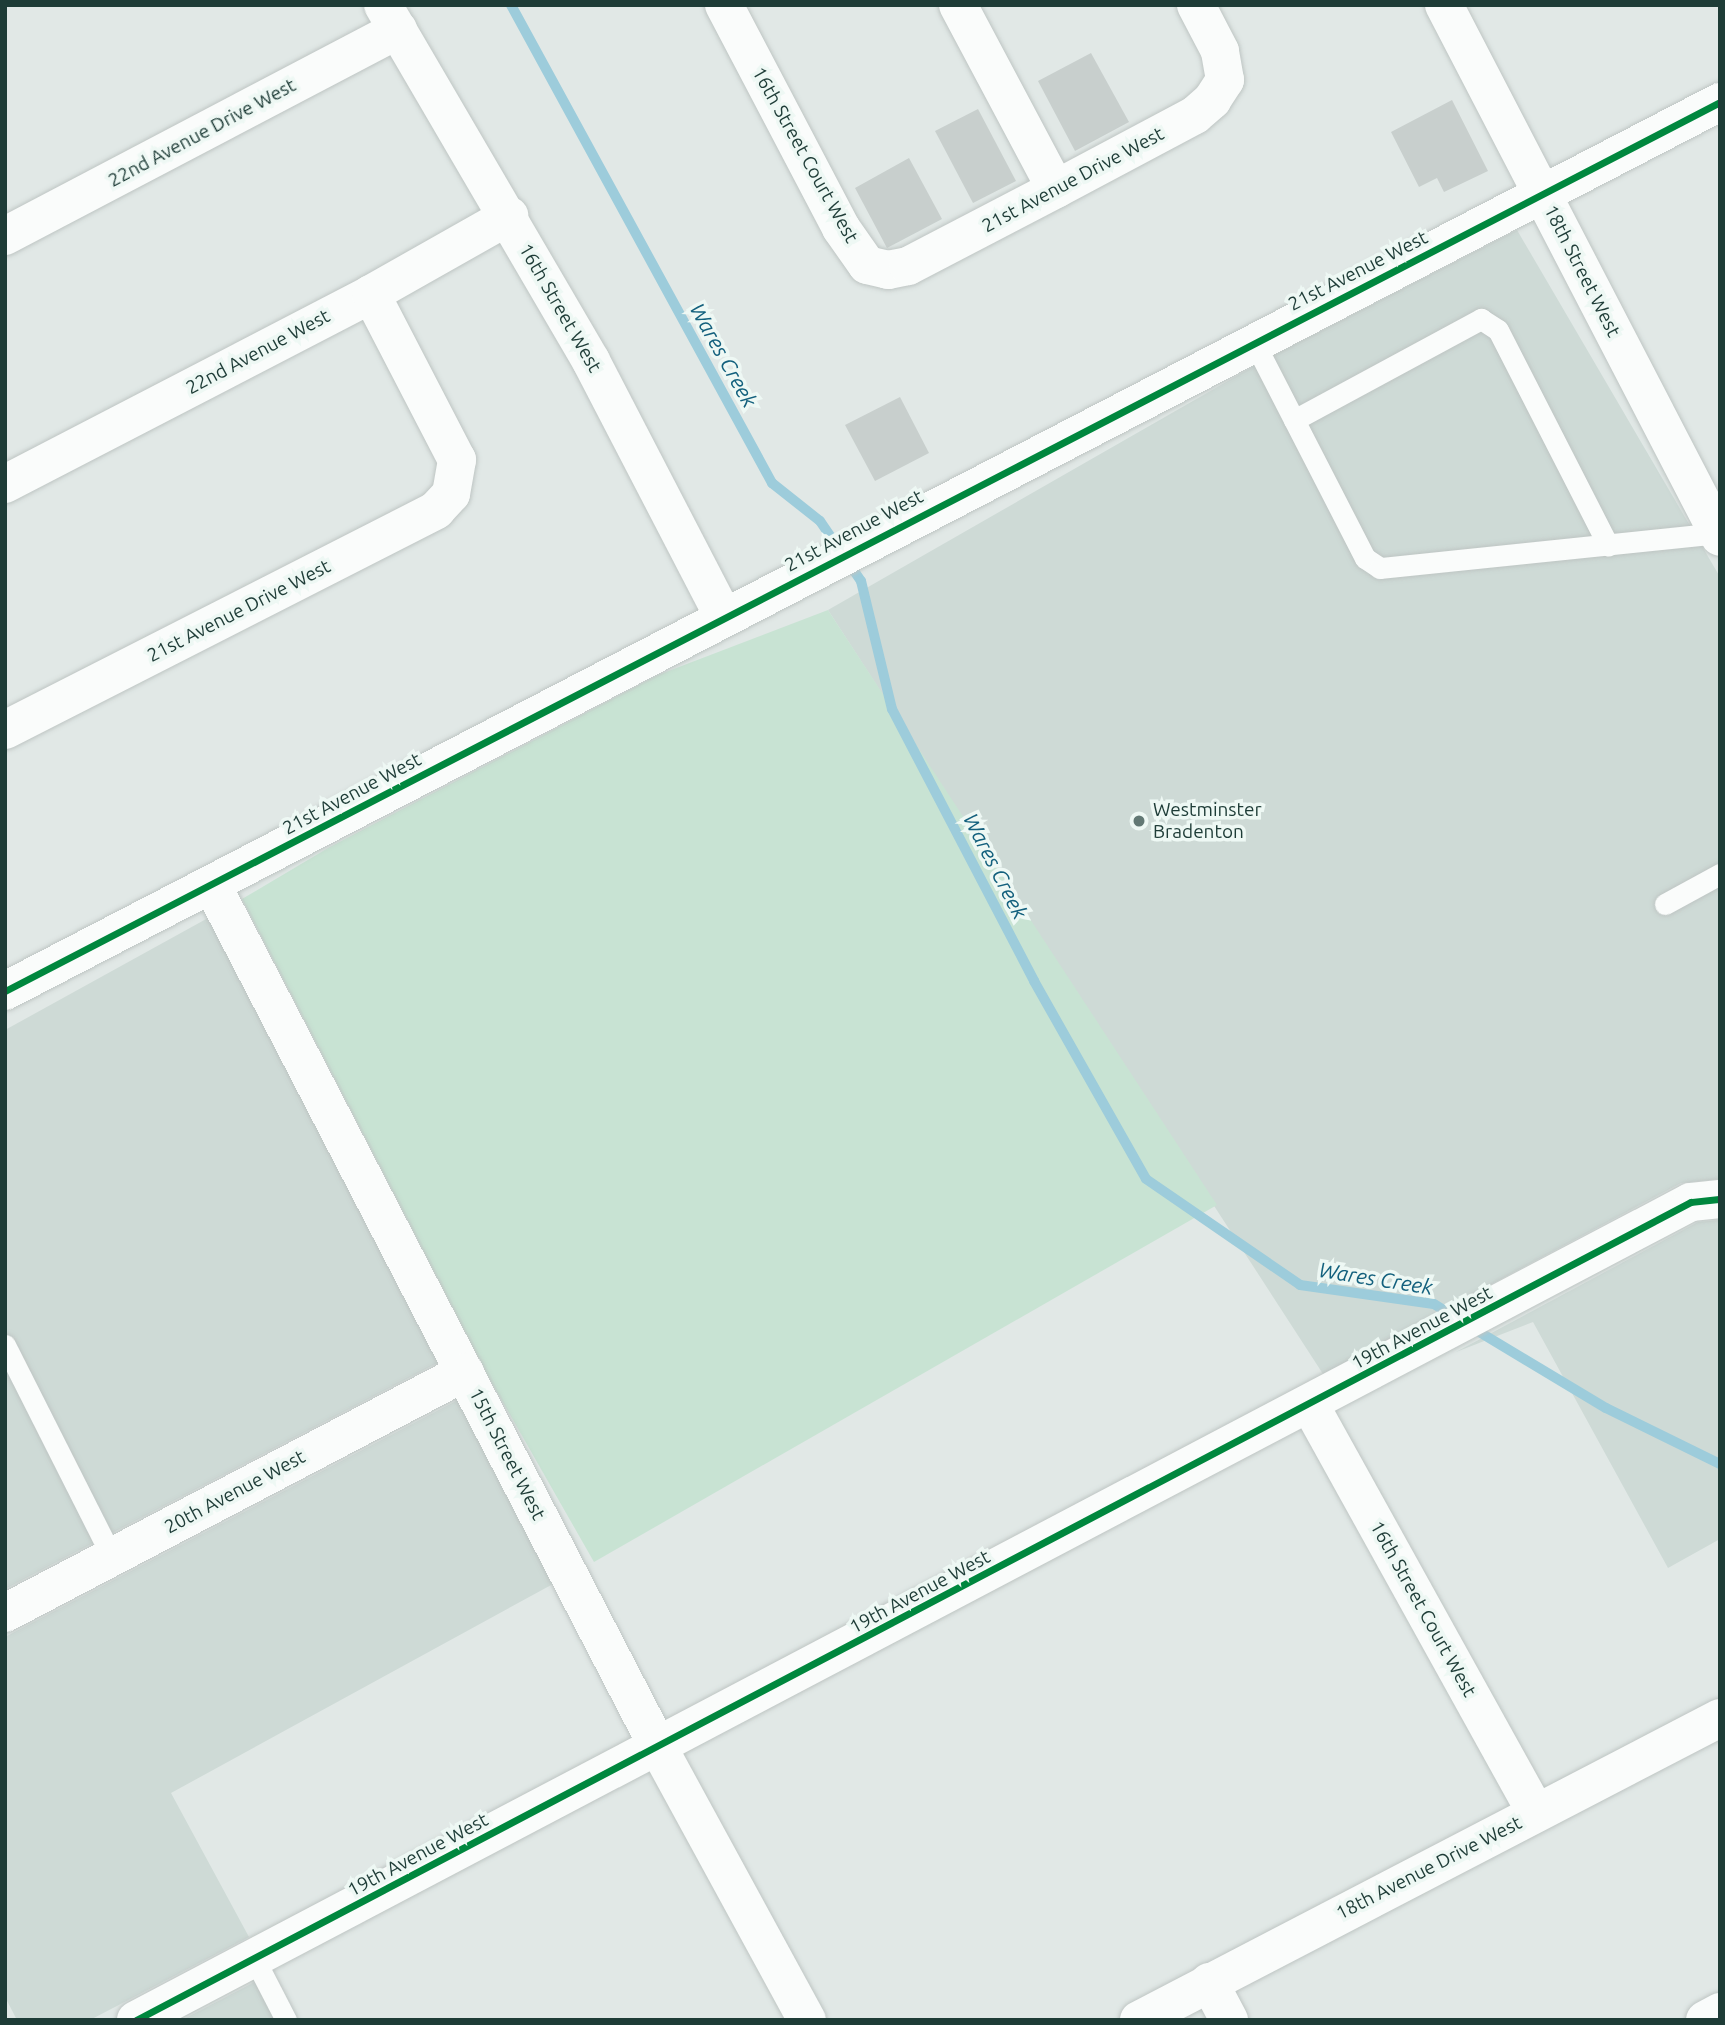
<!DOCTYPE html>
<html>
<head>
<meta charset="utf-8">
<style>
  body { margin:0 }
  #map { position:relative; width:1725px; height:2025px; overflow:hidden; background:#e1e8e6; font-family:Ubuntu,sans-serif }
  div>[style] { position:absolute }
  .built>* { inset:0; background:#cedad6 }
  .green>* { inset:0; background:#c8e3d3 }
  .stream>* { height:10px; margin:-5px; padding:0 5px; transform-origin:5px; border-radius:5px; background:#9dccdb }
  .building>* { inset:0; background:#c8cfcd }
  .roads { filter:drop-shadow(0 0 2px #bec5c3) drop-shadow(0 0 2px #bec5c3) }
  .lane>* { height:21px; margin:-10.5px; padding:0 10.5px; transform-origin:10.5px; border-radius:10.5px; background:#fafcfb }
  .street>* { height:38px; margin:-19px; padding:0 19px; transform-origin:19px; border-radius:19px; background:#fafcfb }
  .cycleway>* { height:7px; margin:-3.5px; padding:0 3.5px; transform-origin:3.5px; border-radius:3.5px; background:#00873e }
  .dots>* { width:19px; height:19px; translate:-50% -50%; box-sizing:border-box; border:4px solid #eef8f4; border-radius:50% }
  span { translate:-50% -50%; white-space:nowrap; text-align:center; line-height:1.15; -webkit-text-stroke:7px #eef8f4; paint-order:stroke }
  .street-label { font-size:19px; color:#1e3c37 }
  .poi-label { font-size:19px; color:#1e3c37 }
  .left { translate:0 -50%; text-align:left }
  .water-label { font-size:21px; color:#13607d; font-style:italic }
  .frame { position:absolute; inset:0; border:7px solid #1e3c37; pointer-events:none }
</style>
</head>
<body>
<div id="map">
  <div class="built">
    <i style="clip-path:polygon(1517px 230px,1720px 577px,1720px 1179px,1681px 1183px,1323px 1374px,828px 610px,1261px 362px)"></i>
    <i style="clip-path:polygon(208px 918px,439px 1362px,5px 1589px,5px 1030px)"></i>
    <i style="clip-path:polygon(1720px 1220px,1720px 1539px,1668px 1568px,1533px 1322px,1456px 1352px,1698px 1222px)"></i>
    <i style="clip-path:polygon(458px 1400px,553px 1584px,171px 1793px,249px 1937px,90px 2020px,17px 2020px,5px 1997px,5px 1637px)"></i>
    <i style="clip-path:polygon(270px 1974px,295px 2020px,182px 2020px)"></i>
  </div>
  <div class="green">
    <i style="clip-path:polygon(828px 610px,1217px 1205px,594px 1562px,489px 1378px,242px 899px,328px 848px,658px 675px)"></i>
  </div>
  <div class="stream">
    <i style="left:511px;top:5px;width:545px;rotate:61.36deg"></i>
    <i style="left:772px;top:483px;width:61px;rotate:38.4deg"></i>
    <i style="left:820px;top:521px;width:73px;rotate:55.7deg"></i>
    <i style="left:861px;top:581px;width:132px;rotate:76.4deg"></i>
    <i style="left:892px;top:709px;width:307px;rotate:62.4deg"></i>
    <i style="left:1034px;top:981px;width:227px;rotate:60.5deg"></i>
    <i style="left:1146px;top:1179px;width:187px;rotate:34.5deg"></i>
    <i style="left:1300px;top:1285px;width:135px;rotate:8.1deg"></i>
    <i style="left:1434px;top:1304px;width:25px;rotate:32deg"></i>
    <i style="left:1471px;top:1327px;width:157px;rotate:31deg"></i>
    <i style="left:1606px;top:1408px;width:127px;rotate:26.2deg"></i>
  </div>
  <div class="building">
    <i style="clip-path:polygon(1091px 53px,1129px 122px,1075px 151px,1038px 81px)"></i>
    <i style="clip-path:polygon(1452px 100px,1488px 171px,1444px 192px,1437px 178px,1419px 187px,1391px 132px)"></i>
    <i style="clip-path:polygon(978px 109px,1016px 181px,973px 203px,935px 131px)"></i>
    <i style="clip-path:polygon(909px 158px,942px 219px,887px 248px,855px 188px)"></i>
    <i style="clip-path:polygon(900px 397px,929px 453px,875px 481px,845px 425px)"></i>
  </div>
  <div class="roads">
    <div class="lane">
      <i style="left:1254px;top:342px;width:243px;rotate:62.8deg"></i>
      <i style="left:1365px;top:558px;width:18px;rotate:34deg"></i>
      <i style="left:1380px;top:568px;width:340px;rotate:-5.9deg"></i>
      <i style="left:1294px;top:420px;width:213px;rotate:-28.4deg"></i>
      <i style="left:1481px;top:319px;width:20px;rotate:33deg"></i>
      <i style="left:1498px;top:330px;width:242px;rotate:62.9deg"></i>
      <i style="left:1665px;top:904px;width:63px;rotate:-28.6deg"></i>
      <i style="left:5px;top:1345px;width:237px;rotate:63.2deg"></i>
      <i style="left:254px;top:1958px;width:70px;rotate:62.7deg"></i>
    </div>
    <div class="street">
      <i style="left:383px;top:5px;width:412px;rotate:59.7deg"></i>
      <i style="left:591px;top:361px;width:289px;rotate:62.6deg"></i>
      <i style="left:724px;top:5px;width:252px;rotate:62.3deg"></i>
      <i style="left:841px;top:228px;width:45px;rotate:54.9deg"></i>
      <i style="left:867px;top:265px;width:22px;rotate:13deg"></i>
      <i style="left:888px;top:270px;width:20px;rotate:-11deg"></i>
      <i style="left:908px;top:266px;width:167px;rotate:-27.5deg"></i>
      <i style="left:1056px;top:189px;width:157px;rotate:-28deg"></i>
      <i style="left:1195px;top:115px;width:23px;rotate:-41deg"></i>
      <i style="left:1212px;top:100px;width:24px;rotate:-57deg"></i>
      <i style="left:1225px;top:80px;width:29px;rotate:-100deg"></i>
      <i style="left:1220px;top:51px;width:52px;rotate:-117.6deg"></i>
      <i style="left:958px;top:5px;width:208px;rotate:62deg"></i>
      <i style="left:1444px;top:5px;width:599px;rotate:62.58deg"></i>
      <i style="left:5px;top:236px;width:444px;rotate:-27.7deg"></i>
      <i style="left:5px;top:484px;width:412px;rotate:-27.4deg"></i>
      <i style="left:371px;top:294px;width:159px;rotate:-29.5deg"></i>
      <i style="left:5px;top:730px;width:484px;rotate:-27deg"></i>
      <i style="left:436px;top:510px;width:22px;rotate:-47deg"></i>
      <i style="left:451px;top:494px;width:35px;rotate:-80deg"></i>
      <i style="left:457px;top:460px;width:187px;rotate:-117.4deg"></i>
      <i style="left:212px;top:885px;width:971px;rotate:62.64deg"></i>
      <i style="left:658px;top:1747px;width:311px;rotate:61.4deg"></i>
      <i style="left:5px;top:991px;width:1932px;rotate:-27.4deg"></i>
      <i style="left:1310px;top:1405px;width:466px;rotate:61deg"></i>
      <i style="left:5px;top:1613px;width:519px;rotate:-27.65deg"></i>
      <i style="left:1209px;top:1982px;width:43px;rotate:62.2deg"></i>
      <i style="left:136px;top:2020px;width:1757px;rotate:-27.75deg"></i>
      <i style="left:1691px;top:1202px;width:29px;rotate:-6deg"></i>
      <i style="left:1139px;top:2020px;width:655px;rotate:-27.47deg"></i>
      <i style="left:1705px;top:2020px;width:17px;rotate:-28deg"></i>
    </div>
  </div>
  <div class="cycleway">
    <i style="left:5px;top:991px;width:1932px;rotate:-27.4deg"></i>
    <i style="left:136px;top:2020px;width:1757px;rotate:-27.75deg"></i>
    <i style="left:1691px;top:1202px;width:29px;rotate:-6deg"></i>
  </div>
  <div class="dots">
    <i style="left:1139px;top:821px;background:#627874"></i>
  </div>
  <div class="street-label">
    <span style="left:202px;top:133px;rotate:-28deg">22nd Avenue Drive West</span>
    <span style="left:805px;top:155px;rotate:61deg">16th Street Court West</span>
    <span style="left:1073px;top:180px;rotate:-28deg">21st Avenue Drive West</span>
    <span style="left:1358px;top:271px;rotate:-27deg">21st Avenue West</span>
    <span style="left:1582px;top:271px;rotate:63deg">18th Street West</span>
    <span style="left:560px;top:308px;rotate:60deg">16th Street West</span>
    <span style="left:258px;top:352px;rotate:-28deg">22nd Avenue West</span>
    <span style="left:854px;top:531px;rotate:-28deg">21st Avenue West</span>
    <span style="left:239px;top:611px;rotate:-27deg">21st Avenue Drive West</span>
    <span style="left:352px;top:794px;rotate:-28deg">21st Avenue West</span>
    <span style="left:1422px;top:1328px;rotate:-28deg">19th Avenue West</span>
    <span style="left:507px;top:1454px;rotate:63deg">15th Street West</span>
    <span style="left:235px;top:1492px;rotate:-28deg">20th Avenue West</span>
    <span style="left:920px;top:1592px;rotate:-28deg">19th Avenue West</span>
    <span style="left:1423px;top:1609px;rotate:61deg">16th Street Court West</span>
    <span style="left:418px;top:1855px;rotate:-28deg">19th Avenue West</span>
    <span style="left:1429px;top:1868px;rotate:-27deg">18th Avenue Drive West</span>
  </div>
  <div class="poi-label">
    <span class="left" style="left:1153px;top:821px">Westminster<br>Bradenton</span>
  </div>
  <div class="water-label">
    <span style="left:724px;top:355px;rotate:61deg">Wares Creek</span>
    <span style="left:996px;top:866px;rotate:63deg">Wares Creek</span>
    <span style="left:1376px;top:1278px;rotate:9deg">Wares Creek</span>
  </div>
  <div class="frame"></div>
</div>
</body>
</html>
